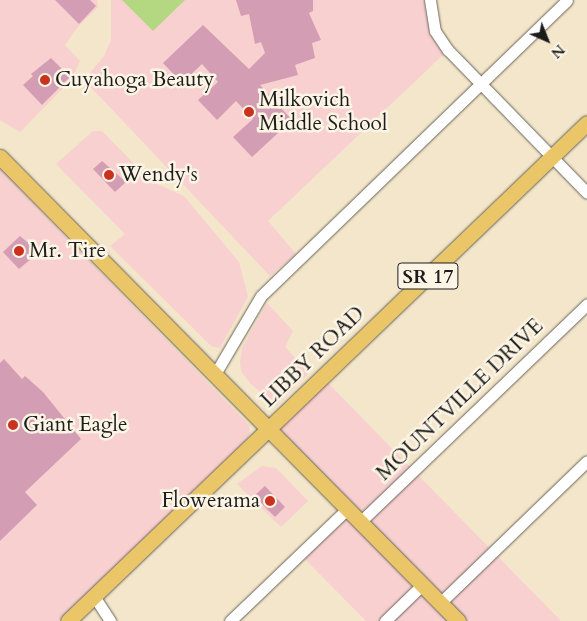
<!DOCTYPE html>
<html>
<head>
<meta charset="utf-8">
<style>
  body { margin:0 }
  #map { position:relative; width:587px; height:621px; overflow:hidden; background:#f3e6ca; font-family:Cardo,serif }
  div>[style] { position:absolute }
  .built>* { inset:0; background:#f7d0cf }
  .green>* { inset:0; background:#b3d881 }
  .building>* { inset:0; background:#d39eb3 }
  .roads { filter:drop-shadow(0 0 1px #676359) drop-shadow(0 0 1px #676359) }
  .minor>* { height:11px; margin:-5.5px; padding:0 5.5px; transform-origin:5.5px; border-radius:5.5px; background:#fff }
  .major>* { height:15px; margin:-7.5px; padding:0 7.5px; transform-origin:7.5px; border-radius:7.5px; background:#eac669 }
  .dots>* { width:14px; height:14px; translate:-50% -50%; box-sizing:border-box; border:2px solid #fcf5e5; border-radius:50% }
  span { translate:-50% -50%; white-space:nowrap; text-align:center; line-height:1.15; -webkit-text-stroke:5px #fcf5e5; paint-order:stroke }
  .shield-label span { padding:1px 4px; background:#fcf5e5; border:1px solid; border-radius:4px; -webkit-text-stroke-width:0 }
  .shield-label { font-size:20px; color:#1c1c1c; font-weight:700 }
  .poi-label { font-size:21px; color:#1c1c1c }
  .left { translate:0 -50%; text-align:left }
  .right { translate:-100% -50%; text-align:right }
  .street-label { font-size:21px; color:#1c1c1c }
  .north { position:absolute; left:522px; top:15px; width:50px; height:50px; -webkit-text-stroke:4px #fcf5e5; paint-order:stroke; rotate:136deg; font-size:14px; font-weight:700; line-height:20px; text-align:center; color:#1c1c1c }
  .north::after { content:''; display:block; margin:auto; width:18px; height:22px; background:#1c1c1c; clip-path:polygon(50% 0,100% 100%,50% 72%,0 100%) }
</style>
</head>
<body>
<div id="map">
  <div class="built">
    <i style="clip-path:polygon(0 0,97px 0,98px 7px,76px 29px,65px 45px,80px 61px,72px 79px,20px 132px,0 120px)"></i>
    <i style="clip-path:polygon(111px 0,426px 0,446px 52px,268px 221px,296px 254px,270px 276px,84px 80px,104px 56px,111px 40px)"></i>
    <i style="clip-path:polygon(93px 131px,102px 131px,152px 182px,184px 196px,239px 262px,248px 297px,220px 348px,211px 346px,110px 246px,125px 234px,56px 164px)"></i>
    <i style="clip-path:polygon(0 169px,249px 425px,250px 434px,245px 441px,58px 621px,0 621px)"></i>
    <i style="clip-path:polygon(267px 303px,293px 331px,285px 347px,309px 373px,276px 406px,250px 383px,241px 371px,240px 362px,242px 348px)"></i>
    <i style="clip-path:polygon(323px 378px,561px 621px,366px 621px,300px 554px,347px 509px,269px 429px)"></i>
    <i style="clip-path:polygon(262px 466px,276px 468px,308px 501px,281px 527px,237px 484px)"></i>
  </div>
  <div class="green">
    <i style="clip-path:polygon(122px 0,185px 0,153px 31px)"></i>
  </div>
  <div class="building">
    <i style="clip-path:polygon(55px 0,90px 0,96px 6px,79px 24px)"></i>
    <i style="clip-path:polygon(236px 0,313px 0,313px 11px,309px 13px,321px 40px,312px 43px,315px 58px,295px 65px,298px 75px,260px 85px,292px 120px,252px 157px,233px 137px,253px 119px,236px 101px,217px 120px,198px 100px,218px 82px,202px 64px,182px 83px,163px 63px,203px 25px,249px 69px,265px 53px,261px 42px,255px 44px,249px 14px,241px 16px)"></i>
    <i style="clip-path:polygon(51px 58px,70px 77px,42px 105px,23px 85px,33px 76px,31px 74px)"></i>
    <i style="clip-path:polygon(102px 161px,126px 182px,115px 192px,93px 169px)"></i>
    <i style="clip-path:polygon(20px 236px,39px 252px,19px 269px,3px 252px)"></i>
    <i style="clip-path:polygon(4px 359px,22px 379px,25px 376px,43px 392px,81px 439px,25px 492px,37px 505px,0 541px,0 363px)"></i>
    <i style="clip-path:polygon(265px 486px,285px 507px,275px 517px,254px 496px)"></i>
  </div>
  <div class="roads">
    <div class="minor">
      <i style="left:430px;top:0;width:31px;rotate:81deg"></i>
      <i style="left:435px;top:31px;width:23px;rotate:56deg"></i>
      <i style="left:448px;top:50px;width:199px;rotate:45.8deg"></i>
      <i style="left:264px;top:293px;width:421px;rotate:-44deg"></i>
      <i style="left:215px;top:374px;width:91px;rotate:-59.5deg"></i>
      <i style="left:360px;top:522px;width:315px;rotate:-43.8deg"></i>
      <i style="left:94px;top:596px;width:30px;rotate:57deg"></i>
      <i style="left:440px;top:603px;width:204px;rotate:-44deg"></i>
      <i style="left:230px;top:621px;width:162px;rotate:-43.7deg"></i>
      <i style="left:385px;top:621px;width:52px;rotate:-44.2deg"></i>
    </div>
    <div class="major">
      <i style="left:0;top:157px;width:652px;rotate:45.37deg"></i>
      <i style="left:68px;top:621px;width:719px;rotate:-43.82deg"></i>
    </div>
  </div>
  <div class="dots">
    <i style="left:45px;top:80px;background:#c8321e"></i>
    <i style="left:249px;top:112px;background:#c8321e"></i>
    <i style="left:109px;top:175px;background:#c8321e"></i>
    <i style="left:19px;top:251px;background:#c8321e"></i>
    <i style="left:13px;top:425px;background:#c8321e"></i>
    <i style="left:270px;top:501px;background:#c8321e"></i>
  </div>
  <div class="shield-label">
    <span style="left:428px;top:276px">SR 17</span>
  </div>
  <div class="poi-label">
    <span class="left" style="left:55px;top:80px">Cuyahoga Beauty</span>
    <span class="left" style="left:259px;top:112px">Milkovich<br>Middle School</span>
    <span class="left" style="left:119px;top:175px">Wendy's</span>
    <span class="left" style="left:29px;top:251px">Mr. Tire</span>
    <span class="left" style="left:23px;top:425px">Giant Eagle</span>
    <span class="right" style="left:260px;top:501px">Flowerama</span>
  </div>
  <div class="street-label">
    <span style="left:313px;top:357px;rotate:-44deg">LIBBY ROAD</span>
    <span style="left:460px;top:400px;rotate:-44deg">MOUNTVILLE DRIVE</span>
  </div>
  <div class="north">N</div>
</div>
</body>
</html>
